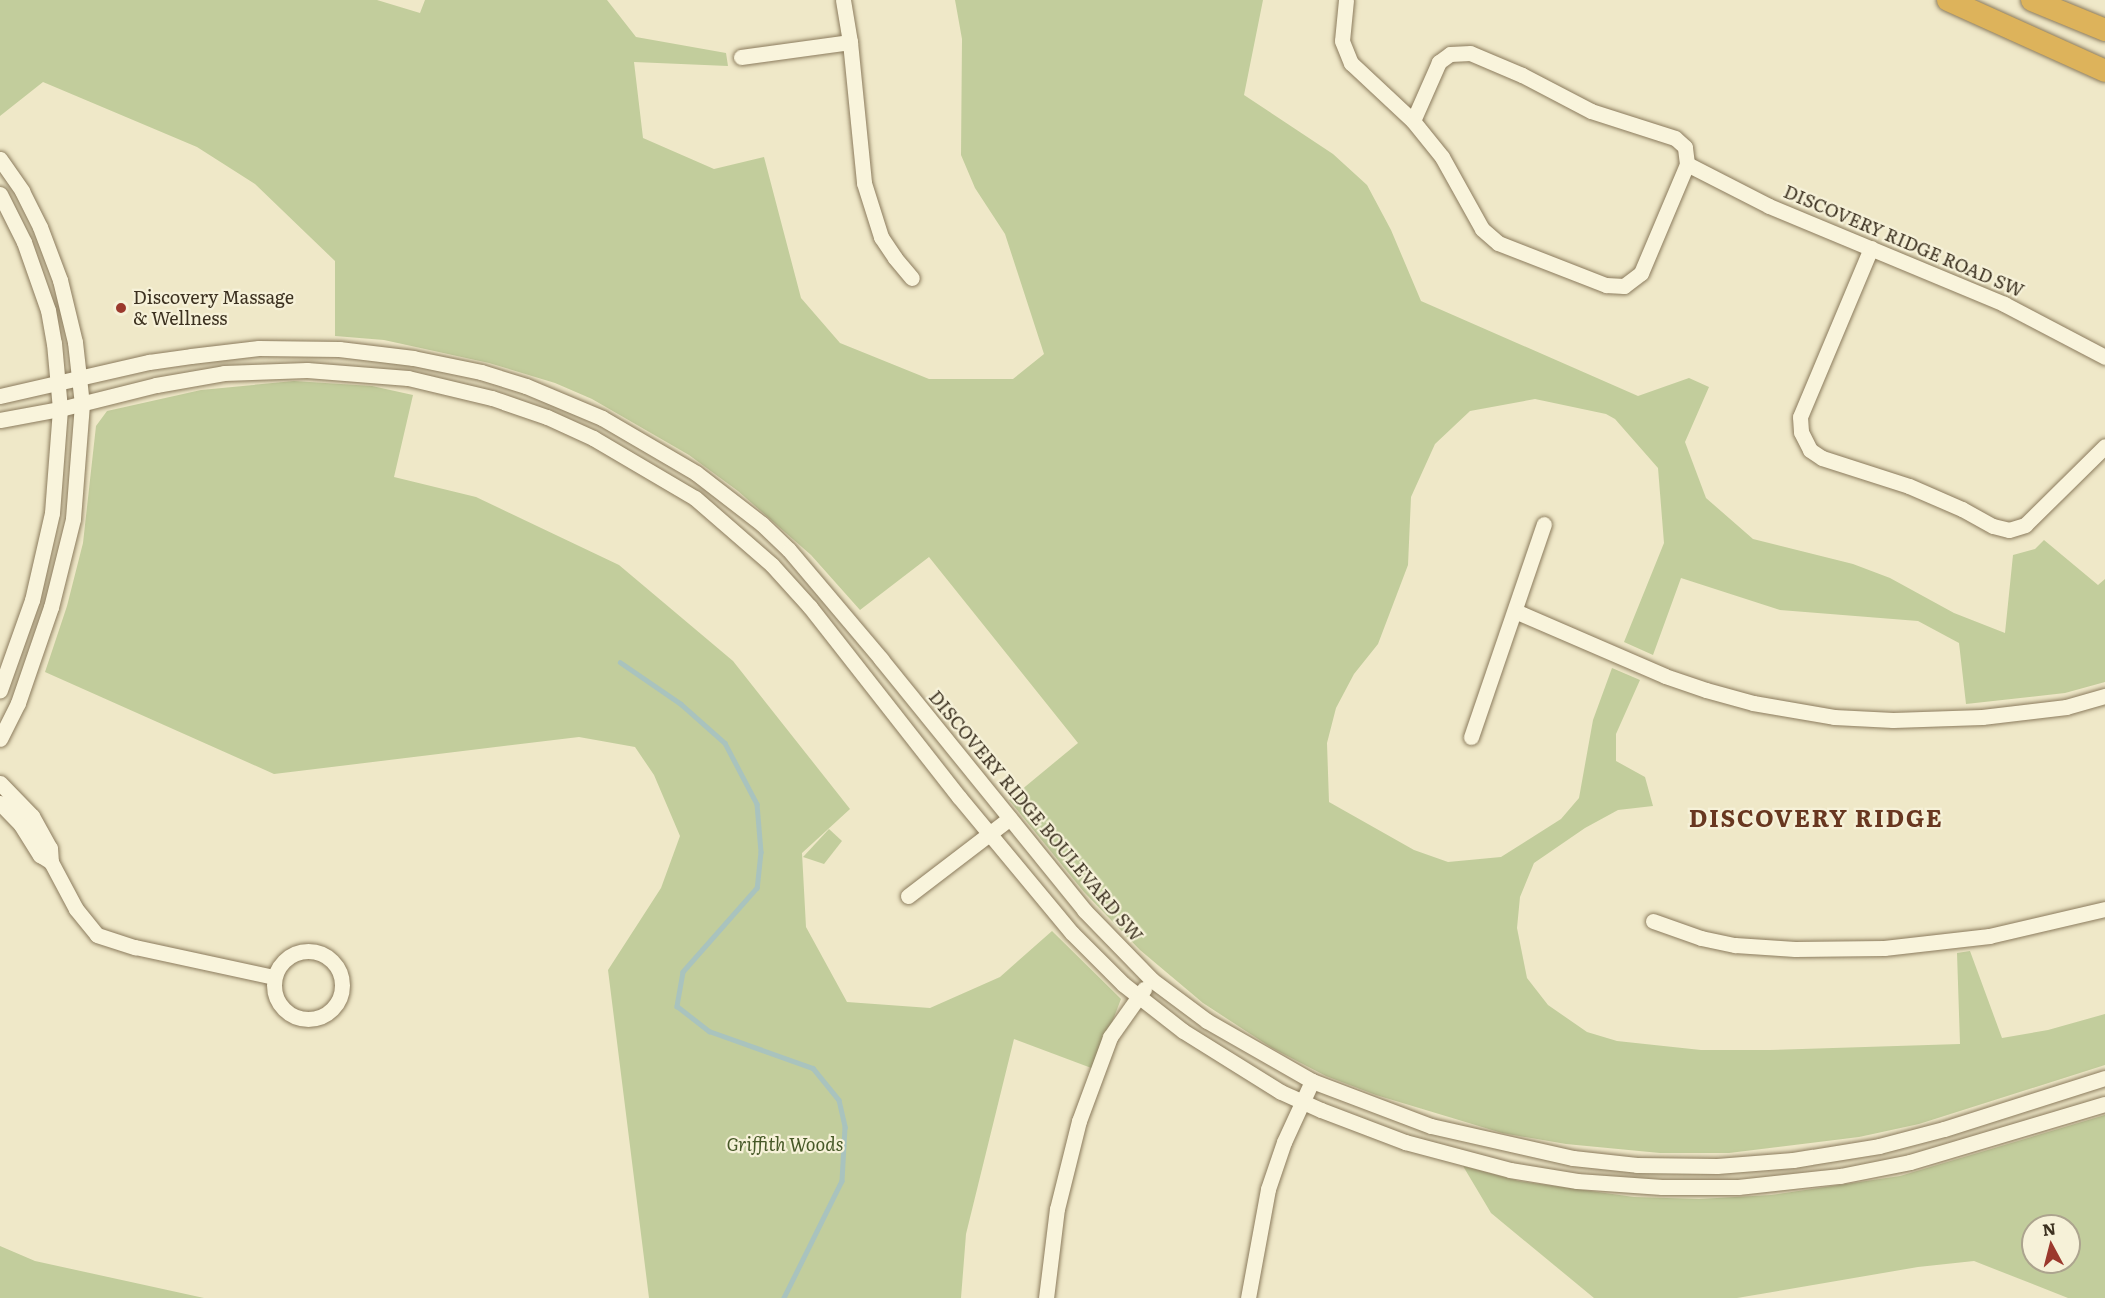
<!DOCTYPE html>
<html>
<head>
<meta charset="utf-8">
<style>
  body { margin:0 }
  #map { position:relative; width:2105px; height:1298px; overflow:hidden; background:#efe8c8; font-family:Literata,serif }
  div>[style] { position:absolute }
  .green>* { inset:0; background:#c2cd9c }
  .stream>* { height:4.5px; margin:-2.25px; padding:0 2.25px; transform-origin:2.25px; border-radius:2.25px; background:#a9c3be }
  .roads { filter:drop-shadow(0 0 2px #8b7b5d) drop-shadow(0 0 2px #8b7b5d) }
  .minor>* { height:15px; margin:-7.5px; padding:0 7.5px; transform-origin:7.5px; border-radius:7.5px; background:#f9f4dc }
  .minor>.ring { margin:-7.5px; padding:0; box-sizing:content-box; background:none; border:15px solid #f9f4dc; border-radius:50% }
  .highway>* { height:22px; margin:-11px; padding:0 11px; transform-origin:11px; border-radius:11px; background:#ddb35b }
  .dots>* { width:16px; height:16px; translate:-50% -50%; box-sizing:border-box; border:3px solid #f6f1d8; border-radius:50% }
  span { translate:-50% -50%; white-space:nowrap; text-align:center; line-height:1.15; -webkit-text-stroke:4.5px #f6f1d8; paint-order:stroke }
  .street-label { font-size:18px; color:#3c3120 }
  .poi-label { font-size:18px; color:#3c3120 }
  .left { translate:0 -50%; text-align:left }
  .park-label { font-size:18px; color:#465827; font-style:italic }
  .district-label { font-size:24px; color:#683720; font-weight:700; letter-spacing:1.5px }
  .north { position:absolute; left:2021px; top:1214px; width:60px; height:60px; box-sizing:border-box; background:#f6f1d8; border:2px solid #aca48e; border-radius:50%; rotate:353deg; font-size:16px; font-weight:700; line-height:24px; text-align:center; color:#3c3120 }
  .north::after { content:''; display:block; margin:auto; width:21px; height:27px; background:#9b392d; clip-path:polygon(50% 0,100% 100%,50% 72%,0 100%) }
</style>
</head>
<body>
<div id="map">
  <div class="green">
    <i style="clip-path:polygon(0 0,377px 0,420px 13px,425px 0,607px 0,636px 37px,726px 53px,728px 66px,634px 62px,643px 138px,714px 169px,764px 157px,801px 298px,840px 343px,929px 379px,1013px 379px,1044px 354px,1005px 234px,975px 188px,961px 155px,962px 39px,955px 0,1263px 0,1244px 95px,1333px 154px,1367px 185px,1391px 230px,1421px 301px,1638px 396px,1689px 378px,1709px 387px,1685px 442px,1706px 498px,1753px 539px,1853px 564px,1890px 578px,1954px 613px,2005px 633px,2013px 555px,2035px 549px,2044px 540px,2098px 585px,2105px 579px,2105px 682px,2065px 693px,1966px 704px,1959px 643px,1918px 621px,1780px 610px,1681px 578px,1653px 655px,1624px 642px,1664px 543px,1658px 468px,1615px 419px,1606px 414px,1535px 399px,1470px 411px,1435px 444px,1411px 497px,1408px 565px,1378px 644px,1354px 674px,1336px 708px,1327px 743px,1329px 802px,1414px 850px,1448px 862px,1501px 857px,1561px 819px,1579px 798px,1593px 720px,1612px 668px,1640px 680px,1616px 734px,1616px 761px,1645px 777px,1653px 806px,1618px 810px,1585px 828px,1534px 863px,1520px 897px,1517px 928px,1527px 978px,1548px 1005px,1587px 1032px,1617px 1041px,1701px 1050px,1770px 1050px,1960px 1044px,1957px 953px,1970px 951px,2002px 1038px,2048px 1030px,2105px 1014px,2105px 1065px,1919px 1124px,1859px 1137px,1729px 1153px,1660px 1153px,1566px 1144px,1502px 1133px,1376px 1095px,1326px 1076px,1272px 1048px,1203px 1003px,1140px 950px,1084px 892px,1009px 800px,1078px 743px,929px 557px,860px 610px,811px 555px,738px 491px,689px 455px,592px 399px,555px 383px,489px 363px,384px 340px,335px 336px,335px 261px,255px 184px,197px 147px,43px 82px,0 116px)"></i>
    <i style="clip-path:polygon(294px 381px,372px 386px,413px 395px,394px 477px,476px 497px,619px 565px,733px 661px,850px 809px,802px 853px,806px 927px,847px 1002px,930px 1008px,1000px 977px,1052px 931px,1121px 999px,1094px 1069px,1014px 1039px,966px 1234px,961px 1298px,649px 1298px,608px 970px,661px 888px,680px 836px,654px 775px,635px 747px,579px 737px,274px 774px,45px 672px,67px 606px,83px 543px,96px 426px,107px 411px,201px 390px)"></i>
    <i style="clip-path:polygon(829px 829px,842px 841px,824px 864px,803px 857px)"></i>
    <i style="clip-path:polygon(evenodd,2105px 1115px,2105px 1298px,2068px 1298px,1974px 1261px,1918px 1267px,1737px 1298px,1594px 1298px,1491px 1213px,1463px 1166px,1519px 1181px,1634px 1197px,1699px 1199px,1771px 1195px,1900px 1176px,2105px 1115px,2033px 1226px,2069px 1226px,2069px 1262px,2033px 1262px,2033px 1226px)"></i>
    <i style="clip-path:polygon(0 1246px,35px 1261px,204px 1298px,0 1298px)"></i>
  </div>
  <div class="stream">
    <i style="left:620px;top:662px;width:74px;rotate:34.5deg"></i>
    <i style="left:681px;top:704px;width:59px;rotate:41.6deg"></i>
    <i style="left:725px;top:743px;width:69px;rotate:62.3deg"></i>
    <i style="left:757px;top:804px;width:48px;rotate:85.2deg"></i>
    <i style="left:761px;top:852px;width:36px;rotate:96deg"></i>
    <i style="left:757px;top:888px;width:112px;rotate:131.4deg"></i>
    <i style="left:683px;top:972px;width:35px;rotate:100deg"></i>
    <i style="left:677px;top:1006px;width:41px;rotate:38deg"></i>
    <i style="left:709px;top:1031px;width:110px;rotate:19.6deg"></i>
    <i style="left:813px;top:1068px;width:41px;rotate:50.9deg"></i>
    <i style="left:839px;top:1100px;width:28px;rotate:77deg"></i>
    <i style="left:845px;top:1127px;width:54px;rotate:93.2deg"></i>
    <i style="left:842px;top:1181px;width:131px;rotate:116.4deg"></i>
  </div>
  <div class="roads">
    <div class="minor">
      <i style="left:843px;top:0;width:43px;rotate:80.5deg"></i>
      <i style="left:850px;top:42px;width:142px;rotate:84.3deg"></i>
      <i style="left:864px;top:183px;width:57px;rotate:72.5deg"></i>
      <i style="left:881px;top:237px;width:25px;rotate:56deg"></i>
      <i style="left:895px;top:258px;width:26px;rotate:50deg"></i>
      <i style="left:1346px;top:0;width:41px;rotate:95.6deg"></i>
      <i style="left:1342px;top:41px;width:24px;rotate:68deg"></i>
      <i style="left:1351px;top:63px;width:85px;rotate:43.1deg"></i>
      <i style="left:1413px;top:121px;width:46px;rotate:51.1deg"></i>
      <i style="left:1442px;top:157px;width:82px;rotate:60.9deg"></i>
      <i style="left:1482px;top:229px;width:21px;rotate:41deg"></i>
      <i style="left:1498px;top:243px;width:116px;rotate:21.3deg"></i>
      <i style="left:1606px;top:285px;width:18px;rotate:3deg"></i>
      <i style="left:1624px;top:286px;width:21px;rotate:-37deg"></i>
      <i style="left:1641px;top:273px;width:118px;rotate:-67.1deg"></i>
      <i style="left:1687px;top:164px;width:17px;rotate:-97deg"></i>
      <i style="left:1685px;top:147px;width:13px;rotate:-138deg"></i>
      <i style="left:1675px;top:138px;width:88px;rotate:-162.2deg"></i>
      <i style="left:1591px;top:111px;width:78px;rotate:-152.4deg"></i>
      <i style="left:1522px;top:75px;width:56px;rotate:-157.1deg"></i>
      <i style="left:1470px;top:53px;width:20px;rotate:177deg"></i>
      <i style="left:1450px;top:54px;width:14px;rotate:144deg"></i>
      <i style="left:1439px;top:62px;width:64px;rotate:113.8deg"></i>
      <i style="left:741px;top:57px;width:110px;rotate:-7.8deg"></i>
      <i style="left:0;top:159px;width:39px;rotate:55deg"></i>
      <i style="left:22px;top:191px;width:40px;rotate:63.4deg"></i>
      <i style="left:40px;top:227px;width:57px;rotate:69.3deg"></i>
      <i style="left:60px;top:280px;width:64px;rotate:76.4deg"></i>
      <i style="left:75px;top:342px;width:62px;rotate:83.6deg"></i>
      <i style="left:82px;top:404px;width:115px;rotate:94.5deg"></i>
      <i style="left:73px;top:519px;width:91px;rotate:104deg"></i>
      <i style="left:51px;top:607px;width:102px;rotate:109deg"></i>
      <i style="left:18px;top:703px;width:40px;rotate:116.6deg"></i>
      <i style="left:1687px;top:164px;width:92px;rotate:27.1deg"></i>
      <i style="left:1769px;top:206px;width:255px;rotate:22.6deg"></i>
      <i style="left:2004px;top:304px;width:114px;rotate:27.7deg"></i>
      <i style="left:0;top:194px;width:54px;rotate:63.4deg"></i>
      <i style="left:24px;top:242px;width:72px;rotate:70.6deg"></i>
      <i style="left:48px;top:310px;width:34px;rotate:80deg"></i>
      <i style="left:54px;top:343px;width:66px;rotate:84.8deg"></i>
      <i style="left:60px;top:409px;width:104px;rotate:94.4deg"></i>
      <i style="left:52px;top:513px;width:89px;rotate:102.9deg"></i>
      <i style="left:32px;top:600px;width:96px;rotate:109.6deg"></i>
      <i style="left:1871px;top:248px;width:183px;rotate:112.8deg"></i>
      <i style="left:1800px;top:417px;width:15px;rotate:86deg"></i>
      <i style="left:1801px;top:432px;width:20px;rotate:63deg"></i>
      <i style="left:1810px;top:450px;width:14px;rotate:34deg"></i>
      <i style="left:1822px;top:458px;width:91px;rotate:17.8deg"></i>
      <i style="left:1909px;top:486px;width:58px;rotate:23.5deg"></i>
      <i style="left:1962px;top:509px;width:35px;rotate:29deg"></i>
      <i style="left:1993px;top:526px;width:16px;rotate:14deg"></i>
      <i style="left:2009px;top:530px;width:17px;rotate:-17deg"></i>
      <i style="left:2025px;top:525px;width:112px;rotate:-44.6deg"></i>
      <i style="left:0;top:396px;width:153px;rotate:-12.9deg"></i>
      <i style="left:149px;top:362px;width:42px;rotate:-8.1deg"></i>
      <i style="left:191px;top:356px;width:68px;rotate:-6.7deg"></i>
      <i style="left:259px;top:348px;width:80px;rotate:0.7deg"></i>
      <i style="left:339px;top:349px;width:75px;rotate:6.9deg"></i>
      <i style="left:413px;top:358px;width:69px;rotate:11.6deg"></i>
      <i style="left:481px;top:372px;width:47px;rotate:17.3deg"></i>
      <i style="left:526px;top:386px;width:82px;rotate:22.8deg"></i>
      <i style="left:602px;top:418px;width:109px;rotate:30.3deg"></i>
      <i style="left:696px;top:473px;width:83px;rotate:37.7deg"></i>
      <i style="left:762px;top:524px;width:37px;rotate:44deg"></i>
      <i style="left:789px;top:550px;width:143px;rotate:49.8deg"></i>
      <i style="left:881px;top:659px;width:323px;rotate:51deg"></i>
      <i style="left:1084px;top:910px;width:98px;rotate:45.8deg"></i>
      <i style="left:1152px;top:980px;width:69px;rotate:36.7deg"></i>
      <i style="left:1207px;top:1021px;width:121px;rotate:29.7deg"></i>
      <i style="left:1312px;top:1081px;width:127px;rotate:20.7deg"></i>
      <i style="left:1431px;top:1126px;width:146px;rotate:12.7deg"></i>
      <i style="left:1573px;top:1158px;width:64px;rotate:6.2deg"></i>
      <i style="left:1637px;top:1165px;width:80px;rotate:0.7deg"></i>
      <i style="left:1717px;top:1166px;width:76px;rotate:-4.5deg"></i>
      <i style="left:1793px;top:1160px;width:87px;rotate:-9.2deg"></i>
      <i style="left:1879px;top:1146px;width:67px;rotate:-14.7deg"></i>
      <i style="left:1944px;top:1129px;width:169px;rotate:-17.6deg"></i>
      <i style="left:0;top:420px;width:61px;rotate:-10.4deg"></i>
      <i style="left:60px;top:409px;width:99px;rotate:-14deg"></i>
      <i style="left:156px;top:385px;width:69px;rotate:-10deg"></i>
      <i style="left:224px;top:373px;width:83px;rotate:-2.1deg"></i>
      <i style="left:307px;top:370px;width:101px;rotate:4.5deg"></i>
      <i style="left:408px;top:378px;width:86px;rotate:13.4deg"></i>
      <i style="left:492px;top:398px;width:58px;rotate:19.1deg"></i>
      <i style="left:547px;top:417px;width:51px;rotate:24.5deg"></i>
      <i style="left:593px;top:438px;width:118px;rotate:30.5deg"></i>
      <i style="left:695px;top:498px;width:102px;rotate:41deg"></i>
      <i style="left:772px;top:565px;width:57px;rotate:47.9deg"></i>
      <i style="left:810px;top:607px;width:241px;rotate:51.9deg"></i>
      <i style="left:959px;top:797px;width:177px;rotate:50.3deg"></i>
      <i style="left:1072px;top:933px;width:72px;rotate:45deg"></i>
      <i style="left:1123px;top:984px;width:76px;rotate:38.1deg"></i>
      <i style="left:1183px;top:1031px;width:115px;rotate:31.9deg"></i>
      <i style="left:1281px;top:1092px;width:44px;rotate:24.2deg"></i>
      <i style="left:1321px;top:1110px;width:90px;rotate:20.9deg"></i>
      <i style="left:1405px;top:1142px;width:109px;rotate:14.9deg"></i>
      <i style="left:1510px;top:1170px;width:68px;rotate:9.3deg"></i>
      <i style="left:1577px;top:1181px;width:85px;rotate:4deg"></i>
      <i style="left:1662px;top:1187px;width:76px"></i>
      <i style="left:1738px;top:1187px;width:103px;rotate:-6.2deg"></i>
      <i style="left:1840px;top:1176px;width:71px;rotate:-11.3deg"></i>
      <i style="left:1910px;top:1162px;width:203px;rotate:-16.6deg"></i>
      <i style="left:1515px;top:611px;width:163px;rotate:23.4deg"></i>
      <i style="left:1665px;top:676px;width:43px;rotate:18.9deg"></i>
      <i style="left:1706px;top:690px;width:49px;rotate:15.5deg"></i>
      <i style="left:1753px;top:703px;width:82px;rotate:9.8deg"></i>
      <i style="left:1834px;top:717px;width:59px;rotate:2.9deg"></i>
      <i style="left:1893px;top:720px;width:89px;rotate:-1.9deg"></i>
      <i style="left:1982px;top:717px;width:85px;rotate:-6.8deg"></i>
      <i style="left:2066px;top:707px;width:41px;rotate:-15.8deg"></i>
      <i style="left:1471px;top:737px;width:225px;rotate:-71.1deg"></i>
      <i style="left:0;top:783px;width:46px;rotate:45.9deg"></i>
      <i style="left:32px;top:816px;width:37px;rotate:61deg"></i>
      <i style="left:50px;top:848px;width:14px;rotate:86deg"></i>
      <i style="left:51px;top:862px;width:53px;rotate:62deg"></i>
      <i style="left:76px;top:909px;width:33px;rotate:51deg"></i>
      <i style="left:97px;top:935px;width:40px;rotate:18deg"></i>
      <i style="left:135px;top:947px;width:142px;rotate:12.2deg"></i>
      <i style="left:0;top:803px;width:30px;rotate:46deg"></i>
      <i style="left:21px;top:825px;width:36px;rotate:58deg"></i>
      <i style="left:40px;top:855px;width:13px;rotate:32deg"></i>
      <i style="left:908px;top:896px;width:128px;rotate:-37.4deg"></i>
      <i style="left:1653px;top:921px;width:51px;rotate:19.5deg"></i>
      <i style="left:1701px;top:938px;width:35px;rotate:12deg"></i>
      <i style="left:1735px;top:945px;width:60px;rotate:3.8deg"></i>
      <i style="left:1795px;top:949px;width:89px;rotate:-0.6deg"></i>
      <i style="left:1884px;top:948px;width:106px;rotate:-6.5deg"></i>
      <i style="left:1989px;top:936px;width:119px;rotate:-13.1deg"></i>
      <i class="ring" style="left:274px;top:951px;width:53px;height:53px"></i>
      <i style="left:1046px;top:1298px;width:90px;rotate:-83deg"></i>
      <i style="left:1057px;top:1209px;width:91px;rotate:-76deg"></i>
      <i style="left:1079px;top:1121px;width:90px;rotate:-69.7deg"></i>
      <i style="left:1110px;top:1037px;width:59px;rotate:-54.7deg"></i>
      <i style="left:1248px;top:1298px;width:111px;rotate:-79.6deg"></i>
      <i style="left:1268px;top:1189px;width:50px;rotate:-71.2deg"></i>
      <i style="left:1284px;top:1142px;width:67px;rotate:-65.3deg"></i>
    </div>
    <div class="highway">
      <i style="left:1948px;top:0;width:172px;rotate:24.3deg"></i>
      <i style="left:2032px;top:0;width:79px;rotate:22.3deg"></i>
    </div>
  </div>
  <div class="dots">
    <i style="left:121px;top:308px;background:#9b392d"></i>
  </div>
  <div class="street-label">
    <span style="left:1904px;top:241px;rotate:23deg">DISCOVERY RIDGE ROAD SW</span>
    <span style="left:1036px;top:816px;rotate:50deg">DISCOVERY RIDGE BOULEVARD SW</span>
  </div>
  <div class="poi-label">
    <span class="left" style="left:133px;top:308px">Discovery Massage<br>&amp; Wellness</span>
  </div>
  <div class="park-label">
    <span style="left:785px;top:1144px">Griffith Woods</span>
  </div>
  <div class="district-label">
    <span style="left:1816px;top:817px">DISCOVERY RIDGE</span>
  </div>
  <div class="north">N</div>
</div>
</body>
</html>
